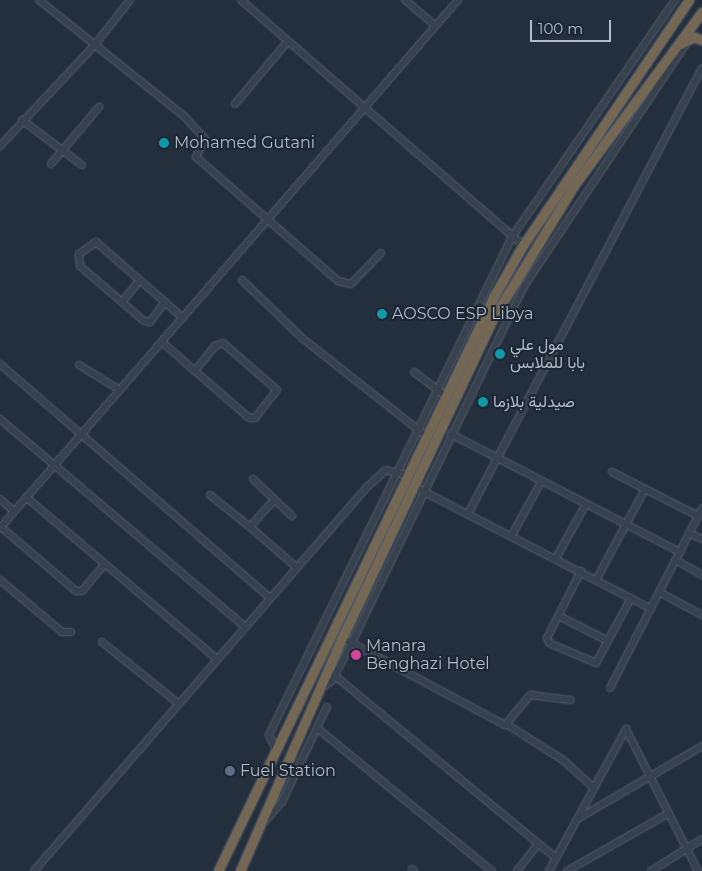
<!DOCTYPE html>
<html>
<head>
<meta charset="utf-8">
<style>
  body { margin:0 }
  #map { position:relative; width:702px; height:871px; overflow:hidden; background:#242f3e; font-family:Montserrat,Vazirmatn,sans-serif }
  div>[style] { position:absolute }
  .roads { filter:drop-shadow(0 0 1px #565f6c) drop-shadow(0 0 1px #565f6c) }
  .minor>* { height:6px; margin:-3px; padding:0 3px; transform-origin:3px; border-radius:3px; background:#38414e }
  .highway>* { height:9px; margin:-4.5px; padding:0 4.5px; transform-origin:4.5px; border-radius:4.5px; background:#746855 }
  .dots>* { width:14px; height:14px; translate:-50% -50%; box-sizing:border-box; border:2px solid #1d2633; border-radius:50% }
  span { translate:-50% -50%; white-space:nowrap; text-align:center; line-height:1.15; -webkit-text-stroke:4px #1d2633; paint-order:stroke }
  .poi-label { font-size:16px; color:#b4bcc9 }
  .left { translate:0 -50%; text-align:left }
  .scale { position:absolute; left:530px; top:20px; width:81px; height:22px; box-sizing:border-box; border:2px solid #b4bcc9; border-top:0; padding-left:6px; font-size:15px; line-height:18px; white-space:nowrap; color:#b4bcc9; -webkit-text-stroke:4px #1d2633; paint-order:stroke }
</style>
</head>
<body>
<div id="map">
  <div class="roads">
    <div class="minor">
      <i style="left:39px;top:0;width:187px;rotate:38.7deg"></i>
      <i style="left:185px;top:117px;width:30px;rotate:48deg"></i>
      <i style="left:205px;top:139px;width:20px;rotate:117deg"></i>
      <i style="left:196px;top:157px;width:189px;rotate:41.1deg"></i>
      <i style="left:338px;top:281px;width:13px;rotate:13deg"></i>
      <i style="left:351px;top:284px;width:43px;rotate:-45.9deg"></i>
      <i style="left:241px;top:0;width:374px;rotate:41deg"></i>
      <i style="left:405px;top:0;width:40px;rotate:40deg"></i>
      <i style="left:235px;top:104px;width:82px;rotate:-49.9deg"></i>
      <i style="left:22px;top:120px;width:75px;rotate:36.9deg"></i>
      <i style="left:0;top:146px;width:137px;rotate:-46.8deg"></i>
      <i style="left:94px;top:46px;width:58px;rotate:-52deg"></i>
      <i style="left:51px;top:164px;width:75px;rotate:-49.9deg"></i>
      <i style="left:242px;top:280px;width:83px;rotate:44deg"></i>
      <i style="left:302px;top:338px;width:158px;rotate:38.3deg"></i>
      <i style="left:122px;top:302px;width:28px;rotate:-51deg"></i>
      <i style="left:165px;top:302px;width:25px;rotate:127deg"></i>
      <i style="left:150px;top:322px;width:6px;rotate:-171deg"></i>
      <i style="left:144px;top:321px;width:84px;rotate:-139.3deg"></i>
      <i style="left:80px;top:266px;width:12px;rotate:-95deg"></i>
      <i style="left:79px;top:254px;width:21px;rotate:-35deg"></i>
      <i style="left:96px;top:242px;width:91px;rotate:41deg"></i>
      <i style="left:165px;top:302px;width:24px;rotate:42deg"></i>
      <i style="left:162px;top:342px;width:44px;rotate:41.3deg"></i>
      <i style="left:195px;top:371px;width:69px;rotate:40.9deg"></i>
      <i style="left:247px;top:416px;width:4px;rotate:34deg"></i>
      <i style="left:250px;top:418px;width:5px"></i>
      <i style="left:255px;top:418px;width:36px;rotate:-52deg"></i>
      <i style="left:277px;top:390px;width:72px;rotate:-139deg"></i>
      <i style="left:223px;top:343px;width:9px;rotate:159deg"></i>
      <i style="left:215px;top:346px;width:32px;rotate:129deg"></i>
      <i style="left:0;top:364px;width:357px;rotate:40.9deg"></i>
      <i style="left:79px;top:365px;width:48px;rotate:31.4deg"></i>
      <i style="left:414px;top:372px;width:39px;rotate:37deg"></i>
      <i style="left:0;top:419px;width:321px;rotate:40.3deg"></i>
      <i style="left:451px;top:434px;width:258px;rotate:27.3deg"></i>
      <i style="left:612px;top:472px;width:97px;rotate:27.1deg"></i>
      <i style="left:253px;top:479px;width:54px;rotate:43.5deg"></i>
      <i style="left:413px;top:486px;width:268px;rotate:27.3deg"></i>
      <i style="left:210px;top:495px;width:51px;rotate:38.7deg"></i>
      <i style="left:26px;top:497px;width:250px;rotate:40.3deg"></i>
      <i style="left:0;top:499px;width:18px;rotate:41deg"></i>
      <i style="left:274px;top:500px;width:36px;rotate:132deg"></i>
      <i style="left:250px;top:527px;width:61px;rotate:41deg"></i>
      <i style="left:469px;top:512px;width:501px;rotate:-62.31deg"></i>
      <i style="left:1px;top:527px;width:99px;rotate:40.5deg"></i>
      <i style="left:76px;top:591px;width:6px"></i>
      <i style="left:82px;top:591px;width:35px;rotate:-50deg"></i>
      <i style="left:0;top:528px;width:699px;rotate:-49.06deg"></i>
      <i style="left:689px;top:533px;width:14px;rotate:25deg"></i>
      <i style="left:512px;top:535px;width:60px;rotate:-61.3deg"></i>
      <i style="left:556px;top:558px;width:60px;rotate:-60.9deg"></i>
      <i style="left:676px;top:560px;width:30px;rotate:30deg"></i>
      <i style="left:581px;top:571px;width:75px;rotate:116.9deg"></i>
      <i style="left:547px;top:638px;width:5px;rotate:68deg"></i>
      <i style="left:549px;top:643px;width:51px;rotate:23.1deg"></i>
      <i style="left:596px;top:663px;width:74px;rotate:-61.7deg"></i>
      <i style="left:0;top:580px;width:81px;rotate:40deg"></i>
      <i style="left:62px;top:632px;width:9px"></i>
      <i style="left:596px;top:580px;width:103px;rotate:-61.7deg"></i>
      <i style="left:659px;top:592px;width:49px;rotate:28.1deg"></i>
      <i style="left:559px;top:616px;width:55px;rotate:27deg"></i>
      <i style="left:342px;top:638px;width:185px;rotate:28.1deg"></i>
      <i style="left:505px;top:725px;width:39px;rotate:-50deg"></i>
      <i style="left:530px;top:695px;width:41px;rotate:7deg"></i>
      <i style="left:102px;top:642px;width:97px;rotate:38.8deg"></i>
      <i style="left:334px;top:675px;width:288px;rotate:39.5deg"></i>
      <i style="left:610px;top:688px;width:202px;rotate:-62.9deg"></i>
      <i style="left:320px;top:689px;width:14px;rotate:-34deg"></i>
      <i style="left:332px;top:681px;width:44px;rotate:-62.9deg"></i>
      <i style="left:352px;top:642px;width:395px;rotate:-64.2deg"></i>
      <i style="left:524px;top:286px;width:295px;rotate:-56.2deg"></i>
      <i style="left:508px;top:725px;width:65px;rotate:32.5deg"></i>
      <i style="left:563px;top:760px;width:42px;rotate:42.1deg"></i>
      <i style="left:317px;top:728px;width:226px;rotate:39.3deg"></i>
      <i style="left:626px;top:729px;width:159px;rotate:63.1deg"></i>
      <i style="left:277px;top:751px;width:18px;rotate:-117deg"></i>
      <i style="left:269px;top:735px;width:554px;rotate:-63.99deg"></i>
      <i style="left:512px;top:237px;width:288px;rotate:-55.5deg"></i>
      <i style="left:579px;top:818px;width:143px;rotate:-30.3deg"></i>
      <i style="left:260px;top:827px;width:33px;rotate:-49deg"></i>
      <i style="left:282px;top:802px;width:105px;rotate:-64.7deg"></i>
      <i style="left:412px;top:869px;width:3px;rotate:45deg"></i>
      <i style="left:34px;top:871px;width:508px;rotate:-49.07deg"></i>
      <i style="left:367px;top:487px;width:25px;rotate:-42deg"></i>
      <i style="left:386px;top:470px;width:21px;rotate:14deg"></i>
      <i style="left:517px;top:871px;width:34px;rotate:-52deg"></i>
      <i style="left:549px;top:871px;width:162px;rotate:-61.5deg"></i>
      <i style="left:567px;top:871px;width:117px;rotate:-29.6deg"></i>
      <i style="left:651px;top:871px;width:60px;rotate:-32.1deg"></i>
    </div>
    <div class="highway">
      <i style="left:680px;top:44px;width:16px;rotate:-27deg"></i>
      <i style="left:694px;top:37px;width:9px;rotate:21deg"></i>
      <i style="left:218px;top:871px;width:638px;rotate:-64.36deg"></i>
      <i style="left:494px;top:296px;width:59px;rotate:-60.4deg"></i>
      <i style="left:523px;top:245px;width:296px;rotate:-55.9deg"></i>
      <i style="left:240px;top:871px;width:254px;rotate:-66.4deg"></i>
      <i style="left:342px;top:638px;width:357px;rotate:-64.7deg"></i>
      <i style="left:495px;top:315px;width:153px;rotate:-58.6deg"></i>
      <i style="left:575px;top:184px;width:214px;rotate:-53.6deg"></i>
    </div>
  </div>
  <div class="dots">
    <i style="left:164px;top:143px;background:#0f9aa8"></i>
    <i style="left:382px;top:314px;background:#0f9aa8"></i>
    <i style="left:500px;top:354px;background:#0f9aa8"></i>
    <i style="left:483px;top:402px;background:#0f9aa8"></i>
    <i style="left:356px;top:655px;background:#d1479c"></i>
    <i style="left:230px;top:771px;background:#5c6f8a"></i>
  </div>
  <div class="poi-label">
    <span class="left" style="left:174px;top:143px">Mohamed Gutani</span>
    <span class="left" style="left:392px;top:314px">AOSCO ESP Libya</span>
    <span class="left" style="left:510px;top:354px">مول علي<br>بابا للملابس</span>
    <span class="left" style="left:493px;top:402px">صيدلية بلازما</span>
    <span class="left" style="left:366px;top:655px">Manara<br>Benghazi Hotel</span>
    <span class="left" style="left:240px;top:771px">Fuel Station</span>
  </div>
  <div class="scale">100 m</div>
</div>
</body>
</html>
